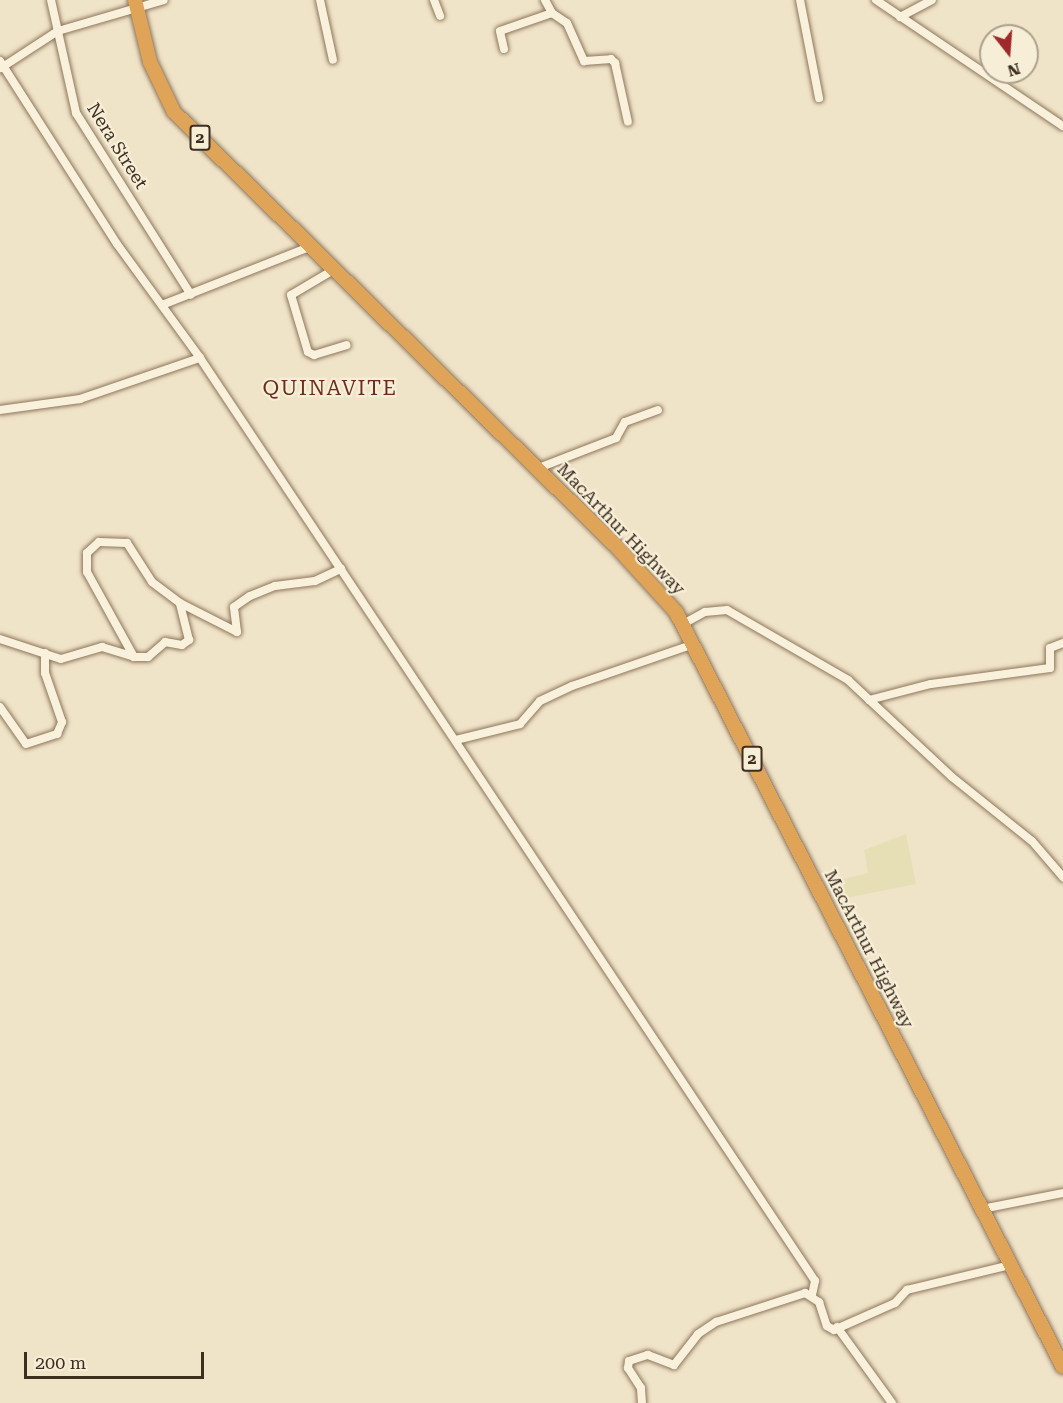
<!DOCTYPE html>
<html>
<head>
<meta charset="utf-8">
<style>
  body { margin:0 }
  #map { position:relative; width:1063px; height:1403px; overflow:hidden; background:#f0e4c8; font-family:"Roboto Serif",serif }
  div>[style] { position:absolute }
  .farmland>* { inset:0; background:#e6deb5 }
  .roads { filter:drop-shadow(0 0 2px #8d765c) drop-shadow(0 0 2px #8d765c) }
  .street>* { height:8px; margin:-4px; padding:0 4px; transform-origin:4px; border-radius:4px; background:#faf1dc }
  .highway>* { height:14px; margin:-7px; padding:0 7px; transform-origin:7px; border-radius:7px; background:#e0a458 }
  span { translate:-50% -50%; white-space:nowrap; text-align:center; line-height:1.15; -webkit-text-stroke:4.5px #f7eed8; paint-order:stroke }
  .shield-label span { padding:2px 4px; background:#f7eed8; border:2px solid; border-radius:4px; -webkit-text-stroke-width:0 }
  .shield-label { font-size:16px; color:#3d2e20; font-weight:700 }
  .street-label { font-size:18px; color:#3d2e20 }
  .quarter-label { font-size:21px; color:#6b2e1e; letter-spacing:1.5px }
  .north { position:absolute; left:979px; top:24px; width:60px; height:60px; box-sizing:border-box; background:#f7eed8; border:2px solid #ada18e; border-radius:50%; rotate:163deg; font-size:16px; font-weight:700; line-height:24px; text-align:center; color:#3d2e20 }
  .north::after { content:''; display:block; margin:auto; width:21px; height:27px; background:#9e2a2b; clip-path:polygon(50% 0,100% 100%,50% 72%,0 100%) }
  .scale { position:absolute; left:24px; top:1352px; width:180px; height:27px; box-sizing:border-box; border:3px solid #3d2e20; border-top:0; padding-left:8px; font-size:18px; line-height:21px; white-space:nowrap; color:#3d2e20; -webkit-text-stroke:4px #f7eed8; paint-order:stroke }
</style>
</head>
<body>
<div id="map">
  <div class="farmland">
    <i style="clip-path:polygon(906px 834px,916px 884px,836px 900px,828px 883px,868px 873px,864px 850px)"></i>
  </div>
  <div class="roads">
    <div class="street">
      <i style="left:51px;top:0;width:116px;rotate:77.5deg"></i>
      <i style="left:76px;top:113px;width:215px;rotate:57.7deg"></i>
      <i style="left:320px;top:0;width:61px;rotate:77.8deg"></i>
      <i style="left:434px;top:0;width:17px;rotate:69deg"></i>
      <i style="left:545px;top:0;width:15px;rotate:62deg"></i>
      <i style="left:552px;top:13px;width:18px;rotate:34deg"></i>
      <i style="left:567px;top:23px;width:42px;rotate:65.9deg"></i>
      <i style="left:584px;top:61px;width:27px;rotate:-4deg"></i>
      <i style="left:611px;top:59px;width:6px;rotate:45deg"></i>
      <i style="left:615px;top:63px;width:60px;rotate:77.6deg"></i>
      <i style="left:800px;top:0;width:100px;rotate:79deg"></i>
      <i style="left:876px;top:0;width:225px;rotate:34deg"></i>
      <i style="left:900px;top:17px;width:36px;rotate:-28deg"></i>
      <i style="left:504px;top:49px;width:18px;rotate:-103deg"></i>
      <i style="left:500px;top:31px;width:55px;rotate:-19.1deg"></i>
      <i style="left:0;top:61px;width:217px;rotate:57.4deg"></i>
      <i style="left:117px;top:244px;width:141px;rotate:53.9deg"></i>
      <i style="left:200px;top:358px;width:1109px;rotate:56.32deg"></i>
      <i style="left:815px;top:1281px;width:14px;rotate:102deg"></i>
      <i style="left:1px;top:68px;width:68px;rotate:-33deg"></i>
      <i style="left:58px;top:31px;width:110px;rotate:-16.3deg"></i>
      <i style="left:335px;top:269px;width:51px;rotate:149.4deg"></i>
      <i style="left:291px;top:295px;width:59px;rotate:73.4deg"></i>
      <i style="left:308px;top:352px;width:7px;rotate:27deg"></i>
      <i style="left:314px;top:355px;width:34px;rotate:-17deg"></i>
      <i style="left:162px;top:305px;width:161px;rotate:-21.5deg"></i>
      <i style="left:0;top:410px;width:81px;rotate:-7.8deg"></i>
      <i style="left:80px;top:399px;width:127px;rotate:-18.9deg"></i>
      <i style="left:536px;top:469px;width:86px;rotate:-21.2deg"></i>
      <i style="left:616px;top:438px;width:18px;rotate:-61deg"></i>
      <i style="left:625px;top:422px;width:35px;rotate:-20deg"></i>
      <i style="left:683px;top:624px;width:25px;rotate:-29deg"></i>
      <i style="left:705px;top:612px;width:22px;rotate:-5deg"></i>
      <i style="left:727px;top:610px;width:140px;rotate:30deg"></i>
      <i style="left:848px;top:680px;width:142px;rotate:43deg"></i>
      <i style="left:952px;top:777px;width:102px;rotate:38.7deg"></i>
      <i style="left:1032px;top:841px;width:48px;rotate:49.3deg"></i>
      <i style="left:0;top:639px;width:64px;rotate:18.2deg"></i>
      <i style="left:61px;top:659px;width:43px;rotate:-16.3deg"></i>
      <i style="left:102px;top:647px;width:34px;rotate:17deg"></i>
      <i style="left:134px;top:657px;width:14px"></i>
      <i style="left:148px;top:657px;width:23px;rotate:-41deg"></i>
      <i style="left:165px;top:642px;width:17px;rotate:10deg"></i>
      <i style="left:182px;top:645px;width:9px;rotate:-36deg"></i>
      <i style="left:189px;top:640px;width:38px;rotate:-104deg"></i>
      <i style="left:134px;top:657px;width:97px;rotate:-118.9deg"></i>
      <i style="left:87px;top:572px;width:19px;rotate:-90deg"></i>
      <i style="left:87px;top:553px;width:16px;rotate:-43deg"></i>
      <i style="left:99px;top:542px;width:28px;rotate:2deg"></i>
      <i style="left:127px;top:543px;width:46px;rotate:57.3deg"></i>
      <i style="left:152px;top:582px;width:35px;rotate:37deg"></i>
      <i style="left:180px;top:603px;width:64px;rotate:27deg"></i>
      <i style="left:237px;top:632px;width:25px;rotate:-97deg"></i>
      <i style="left:234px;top:607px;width:19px;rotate:-35deg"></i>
      <i style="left:250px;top:596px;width:27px;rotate:-22deg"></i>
      <i style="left:275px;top:586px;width:40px;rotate:-7.1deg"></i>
      <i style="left:315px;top:581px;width:29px;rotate:-25deg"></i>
      <i style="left:869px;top:700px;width:64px;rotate:-14.5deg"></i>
      <i style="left:931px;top:684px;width:120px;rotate:-7.7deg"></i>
      <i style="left:1050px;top:668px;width:20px;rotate:-90deg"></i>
      <i style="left:1050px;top:648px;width:14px;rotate:-21deg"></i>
      <i style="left:0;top:707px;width:45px;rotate:54.9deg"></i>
      <i style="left:26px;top:744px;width:33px;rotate:-18deg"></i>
      <i style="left:57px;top:734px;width:13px;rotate:-67deg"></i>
      <i style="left:62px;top:722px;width:52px;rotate:-109.1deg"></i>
      <i style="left:45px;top:673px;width:20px;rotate:-90deg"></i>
      <i style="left:456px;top:740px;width:66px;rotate:-14deg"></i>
      <i style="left:520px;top:724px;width:30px;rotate:-49deg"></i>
      <i style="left:540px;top:701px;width:35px;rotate:-25deg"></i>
      <i style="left:572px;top:686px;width:129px;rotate:-19deg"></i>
      <i style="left:982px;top:1209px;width:83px;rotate:-11.2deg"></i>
      <i style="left:837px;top:1327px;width:94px;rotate:54.1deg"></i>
      <i style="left:642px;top:1403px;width:15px;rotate:-94deg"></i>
      <i style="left:641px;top:1388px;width:24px;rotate:-123deg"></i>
      <i style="left:628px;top:1368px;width:7px;rotate:-82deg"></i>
      <i style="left:629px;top:1361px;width:20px;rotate:-18deg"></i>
      <i style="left:648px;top:1355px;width:28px;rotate:21deg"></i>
      <i style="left:674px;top:1365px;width:39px;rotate:-52deg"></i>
      <i style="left:698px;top:1334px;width:22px;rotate:-34deg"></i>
      <i style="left:716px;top:1322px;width:94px;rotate:-18deg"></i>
      <i style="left:805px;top:1293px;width:17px;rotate:33deg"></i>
      <i style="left:819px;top:1302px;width:25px;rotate:72deg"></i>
      <i style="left:827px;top:1326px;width:8px;rotate:30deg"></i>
      <i style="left:834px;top:1330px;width:67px;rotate:-23.9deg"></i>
      <i style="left:895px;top:1303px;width:18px;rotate:-47deg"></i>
      <i style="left:907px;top:1290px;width:106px;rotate:-13.6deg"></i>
    </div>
    <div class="highway">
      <i style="left:135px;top:0;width:64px;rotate:76.4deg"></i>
      <i style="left:150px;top:62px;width:55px;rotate:64.4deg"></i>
      <i style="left:174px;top:112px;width:618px;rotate:44.48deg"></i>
      <i style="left:615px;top:545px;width:91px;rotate:47.7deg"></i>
      <i style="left:676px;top:612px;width:848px;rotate:62.86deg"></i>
    </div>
  </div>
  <div class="shield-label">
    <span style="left:200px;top:138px">2</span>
    <span style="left:752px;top:759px">2</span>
  </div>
  <div class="street-label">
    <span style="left:117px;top:146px;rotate:58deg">Nera Street</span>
    <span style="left:621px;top:529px;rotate:46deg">MacArthur Highway</span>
    <span style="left:869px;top:949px;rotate:63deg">MacArthur Highway</span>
  </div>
  <div class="quarter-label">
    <span style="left:330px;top:388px">QUINAVITE</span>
  </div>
  <div class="north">N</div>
  <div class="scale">200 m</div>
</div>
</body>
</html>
